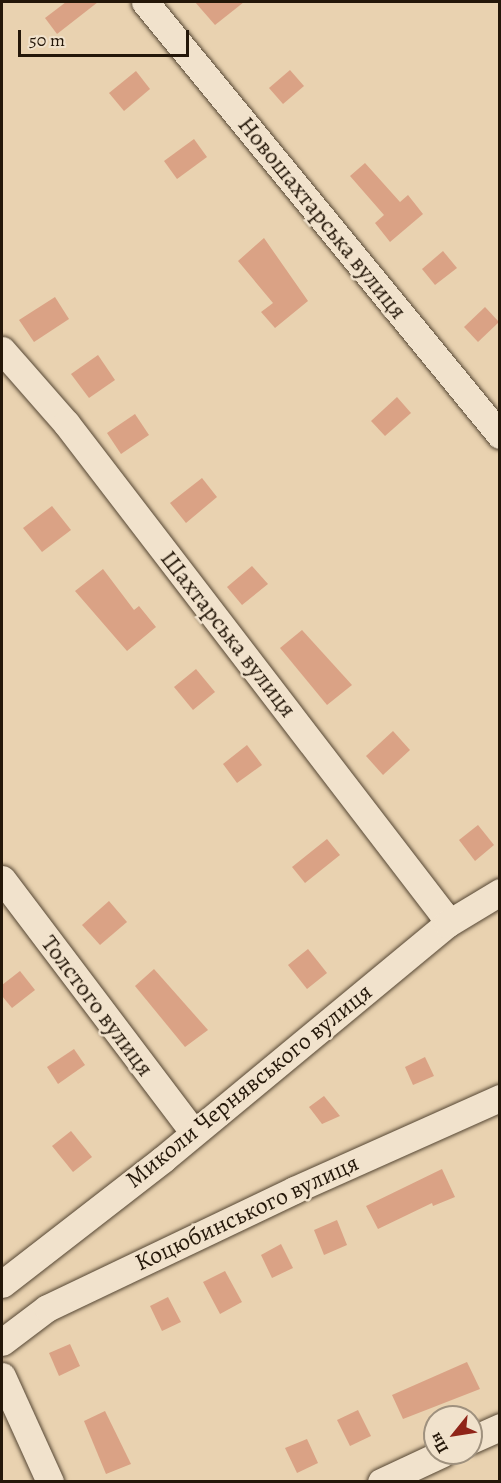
<!DOCTYPE html>
<html>
<head>
<meta charset="utf-8">
<style>
  body { margin:0 }
  #map { position:relative; width:501px; height:1483px; overflow:hidden; background:#e9d2b0; font-family:Alegreya,serif }
  div>[style] { position:absolute }
  .building>* { inset:0; background:#daa285 }
  .roads { filter:drop-shadow(0 0 2px #554633) drop-shadow(0 0 2px #554633) }
  .minor>* { height:27px; margin:-13.5px; padding:0 13.5px; transform-origin:13.5px; border-radius:13.5px; background:#f1e2cc }
  span { translate:-50% -50%; white-space:nowrap; text-align:center; line-height:1.15; -webkit-text-stroke:5px #f1e2cc; paint-order:stroke }
  .street-label { font-size:24px; color:#241709 }
  .frame { position:absolute; inset:0; border:3px solid #241709; pointer-events:none }
  .north { position:absolute; left:423px; top:1405px; width:60px; height:60px; box-sizing:border-box; background:#f1e2cc; border:2px solid #9f917e; border-radius:50%; rotate:240deg; font-size:16px; font-weight:700; line-height:24px; text-align:center; color:#241709 }
  .north::after { content:''; display:block; margin:auto; width:21px; height:27px; background:#8f2418; clip-path:polygon(50% 0,100% 100%,50% 72%,0 100%) }
  .scale { position:absolute; left:18px; top:30px; width:171px; height:27px; box-sizing:border-box; border:3px solid #241709; border-top:0; padding-left:8px; font-size:18px; line-height:21px; white-space:nowrap; color:#241709; -webkit-text-stroke:4px #f1e2cc; paint-order:stroke }
</style>
</head>
<body>
<div id="map">
  <div class="building">
    <i style="clip-path:polygon(66px 2px,98px 2px,57px 34px,45px 18px)"></i>
    <i style="clip-path:polygon(195px 2px,244px 2px,215px 25px)"></i>
    <i style="clip-path:polygon(290px 70px,304px 86px,283px 104px,269px 88px)"></i>
    <i style="clip-path:polygon(136px 71px,150px 89px,124px 111px,109px 93px)"></i>
    <i style="clip-path:polygon(194px 139px,207px 157px,177px 179px,164px 161px)"></i>
    <i style="clip-path:polygon(365px 163px,400px 202px,408px 195px,423px 214px,390px 242px,375px 223px,384px 215px,350px 176px)"></i>
    <i style="clip-path:polygon(264px 238px,308px 301px,275px 328px,261px 312px,273px 303px,238px 261px)"></i>
    <i style="clip-path:polygon(443px 251px,457px 268px,435px 285px,422px 269px)"></i>
    <i style="clip-path:polygon(55px 297px,69px 319px,34px 342px,19px 320px)"></i>
    <i style="clip-path:polygon(485px 307px,499px 322px,478px 342px,464px 327px)"></i>
    <i style="clip-path:polygon(98px 355px,115px 380px,89px 398px,71px 374px)"></i>
    <i style="clip-path:polygon(397px 397px,411px 413px,385px 436px,371px 421px)"></i>
    <i style="clip-path:polygon(135px 414px,149px 435px,121px 454px,107px 433px)"></i>
    <i style="clip-path:polygon(202px 478px,217px 497px,186px 523px,170px 503px)"></i>
    <i style="clip-path:polygon(52px 506px,71px 530px,42px 552px,23px 528px)"></i>
    <i style="clip-path:polygon(252px 566px,268px 584px,242px 605px,227px 587px)"></i>
    <i style="clip-path:polygon(103px 569px,134px 610px,139px 606px,156px 627px,127px 651px,75px 591px)"></i>
    <i style="clip-path:polygon(302px 630px,352px 685px,327px 705px,280px 648px)"></i>
    <i style="clip-path:polygon(196px 669px,215px 692px,193px 710px,174px 687px)"></i>
    <i style="clip-path:polygon(393px 731px,410px 750px,383px 775px,366px 756px)"></i>
    <i style="clip-path:polygon(247px 745px,262px 765px,237px 783px,223px 764px)"></i>
    <i style="clip-path:polygon(478px 825px,494px 845px,475px 861px,459px 840px)"></i>
    <i style="clip-path:polygon(327px 839px,340px 855px,305px 883px,292px 867px)"></i>
    <i style="clip-path:polygon(109px 901px,127px 922px,100px 945px,82px 925px)"></i>
    <i style="clip-path:polygon(308px 949px,327px 973px,307px 989px,288px 965px)"></i>
    <i style="clip-path:polygon(154px 969px,208px 1030px,185px 1047px,135px 986px)"></i>
    <i style="clip-path:polygon(20px 971px,35px 990px,12px 1008px,2px 996px,2px 985px)"></i>
    <i style="clip-path:polygon(74px 1049px,85px 1065px,58px 1084px,47px 1067px)"></i>
    <i style="clip-path:polygon(425px 1057px,434px 1076px,413px 1085px,405px 1067px)"></i>
    <i style="clip-path:polygon(324px 1096px,340px 1116px,322px 1124px,309px 1107px)"></i>
    <i style="clip-path:polygon(71px 1131px,92px 1157px,73px 1172px,52px 1146px)"></i>
    <i style="clip-path:polygon(442px 1169px,455px 1197px,433px 1206px,432px 1203px,378px 1229px,366px 1206px)"></i>
    <i style="clip-path:polygon(337px 1220px,347px 1245px,324px 1255px,314px 1230px)"></i>
    <i style="clip-path:polygon(281px 1244px,293px 1268px,272px 1278px,261px 1255px)"></i>
    <i style="clip-path:polygon(225px 1271px,242px 1302px,220px 1314px,203px 1282px)"></i>
    <i style="clip-path:polygon(168px 1297px,181px 1322px,162px 1331px,150px 1306px)"></i>
    <i style="clip-path:polygon(70px 1344px,80px 1366px,59px 1376px,49px 1353px)"></i>
    <i style="clip-path:polygon(467px 1362px,480px 1389px,403px 1419px,392px 1395px)"></i>
    <i style="clip-path:polygon(358px 1410px,371px 1436px,350px 1446px,337px 1420px)"></i>
    <i style="clip-path:polygon(105px 1411px,131px 1464px,106px 1474px,84px 1421px)"></i>
    <i style="clip-path:polygon(307px 1439px,318px 1463px,297px 1473px,285px 1448px)"></i>
  </div>
  <div class="roads">
    <div class="minor">
      <i style="left:145px;top:2px;width:560px;rotate:50.65deg"></i>
      <i style="left:2px;top:350px;width:97px;rotate:48.8deg"></i>
      <i style="left:66px;top:423px;width:618px;rotate:52.5deg"></i>
      <i style="left:442px;top:913px;width:12px;rotate:66deg"></i>
      <i style="left:2px;top:879px;width:317px;rotate:52.9deg"></i>
      <i style="left:2px;top:1284px;width:204px;rotate:-37.8deg"></i>
      <i style="left:163px;top:1159px;width:369px;rotate:-39.6deg"></i>
      <i style="left:447px;top:924px;width:62px;rotate:-31.1deg"></i>
      <i style="left:2px;top:1342px;width:56px;rotate:-37.1deg"></i>
      <i style="left:47px;top:1308px;width:274px;rotate:-25.5deg"></i>
      <i style="left:294px;top:1190px;width:226px;rotate:-24.1deg"></i>
      <i style="left:2px;top:1376px;width:116px;rotate:65.6deg"></i>
      <i style="left:471px;top:1440px;width:32px;rotate:-24deg"></i>
      <i style="left:381px;top:1482px;width:68px;rotate:-25.1deg"></i>
    </div>
  </div>
  <div class="street-label">
    <span style="left:322px;top:218px;rotate:51deg">Новошахтарська вулиця</span>
    <span style="left:228px;top:634px;rotate:52deg">Шахтарська вулиця</span>
    <span style="left:97px;top:1006px;rotate:53deg">Толстого вулиця</span>
    <span style="left:249px;top:1086px;rotate:-39deg">Миколи Чернявського вулиця</span>
    <span style="left:247px;top:1213px;rotate:-25deg">Коцюбинського вулиця</span>
  </div>
  <div class="frame"></div>
  <div class="north">Пн</div>
  <div class="scale">50 m</div>
</div>
</body>
</html>
